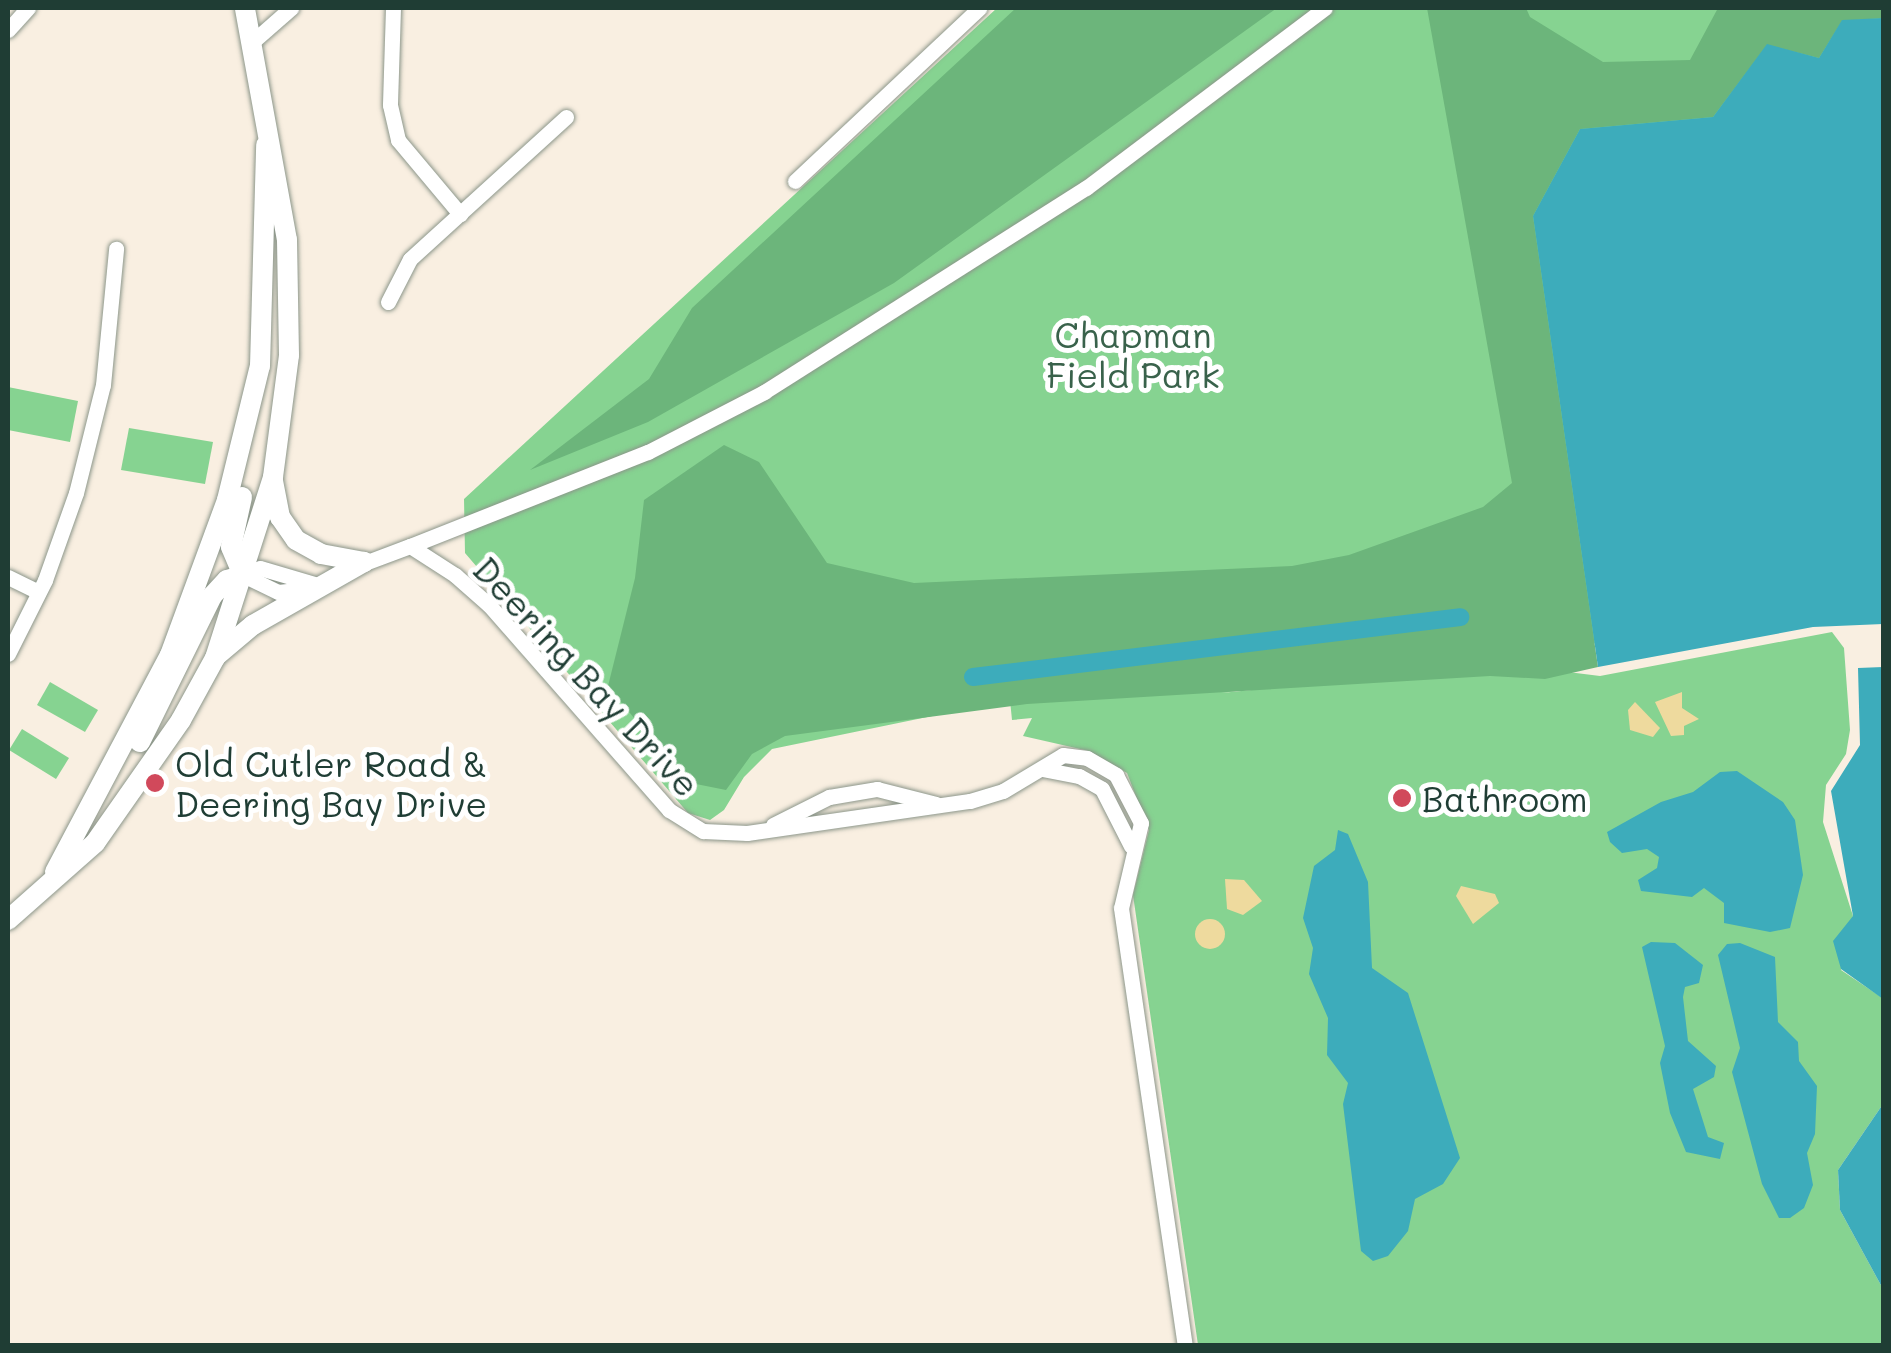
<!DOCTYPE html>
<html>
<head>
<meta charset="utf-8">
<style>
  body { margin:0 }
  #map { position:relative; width:1891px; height:1353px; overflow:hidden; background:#f9efe1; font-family:Mali,sans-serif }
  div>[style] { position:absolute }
  .green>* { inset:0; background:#86d391 }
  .forest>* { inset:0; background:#6cb57b }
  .sand>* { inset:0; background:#eeda9e }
  .round { border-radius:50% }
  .water>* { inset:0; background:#3dacbb }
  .canal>* { height:18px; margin:-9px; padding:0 9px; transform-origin:9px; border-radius:9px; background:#3dacbb }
  .roads { filter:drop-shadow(0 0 2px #8c968a) drop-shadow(0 0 2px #8c968a) }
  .minor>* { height:15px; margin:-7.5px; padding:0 7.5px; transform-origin:7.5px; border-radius:7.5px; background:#fff }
  .secondary>* { height:20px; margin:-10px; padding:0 10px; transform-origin:10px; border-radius:10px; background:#fff }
  .dots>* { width:28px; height:28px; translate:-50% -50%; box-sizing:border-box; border:5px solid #fff; border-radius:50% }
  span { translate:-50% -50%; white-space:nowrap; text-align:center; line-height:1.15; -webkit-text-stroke:10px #fff; paint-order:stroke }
  .park-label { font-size:35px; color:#39624b }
  .street-label { font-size:35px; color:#1f3d34 }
  .poi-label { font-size:35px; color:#1f3d34 }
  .left { translate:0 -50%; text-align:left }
  .frame { position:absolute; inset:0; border:10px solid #1f3d34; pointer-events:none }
</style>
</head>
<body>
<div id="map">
  <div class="green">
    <i style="clip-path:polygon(997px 8px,1883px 8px,1883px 605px,1221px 693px,1511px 665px,1600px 676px,1832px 632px,1844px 648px,1850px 730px,1846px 754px,1826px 785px,1823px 822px,1853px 916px,1841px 970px,1884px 999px,1883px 1104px,1838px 1170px,1840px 1210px,1883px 1289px,1883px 1345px,1198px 1345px,1133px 895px,1149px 830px,1127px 773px,1089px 751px,1023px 736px,1032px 718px,1012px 720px,1010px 700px,772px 749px,744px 777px,724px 810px,710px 820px,688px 813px,465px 553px,464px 499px)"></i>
    <i style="clip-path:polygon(8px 387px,78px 401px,70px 442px,8px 430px)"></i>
    <i style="clip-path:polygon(129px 428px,213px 442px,205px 484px,121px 470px)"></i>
    <i style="clip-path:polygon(50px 682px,98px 710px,85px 732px,37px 705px)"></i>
    <i style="clip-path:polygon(22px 729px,69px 758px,56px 779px,9px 750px)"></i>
  </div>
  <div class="forest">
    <i style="clip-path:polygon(1016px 8px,1277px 8px,894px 283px,648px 422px,530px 470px,649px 379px,692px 308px)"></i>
    <i style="clip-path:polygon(1427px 8px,1526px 8px,1530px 17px,1603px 62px,1690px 60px,1718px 8px,1883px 8px,1883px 18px,1842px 21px,1819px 58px,1767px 45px,1713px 117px,1580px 129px,1533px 216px,1598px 667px,1545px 679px,1490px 676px,1027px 704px,785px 736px,752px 754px,726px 790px,686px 782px,608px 686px,635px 578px,644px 500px,724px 445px,759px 462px,827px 563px,914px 583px,1292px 566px,1349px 555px,1483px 507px,1512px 483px)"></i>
  </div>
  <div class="sand">
    <i style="clip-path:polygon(1682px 692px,1682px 708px,1699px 719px,1684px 726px,1684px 735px,1671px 736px,1655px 702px)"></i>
    <i style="clip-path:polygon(1635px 702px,1660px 728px,1653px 737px,1630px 730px,1628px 710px)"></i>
    <i style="clip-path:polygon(1225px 879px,1244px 880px,1262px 901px,1243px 915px,1227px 909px)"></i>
    <i style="clip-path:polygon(1461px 886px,1495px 894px,1499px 903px,1473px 924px,1456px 896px)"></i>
    <i class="round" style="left:1195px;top:919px;width:30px;height:30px"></i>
  </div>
  <div class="water">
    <i style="clip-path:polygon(1883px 18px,1883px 624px,1813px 627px,1598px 667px,1533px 216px,1580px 129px,1713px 117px,1767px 44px,1819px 58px,1842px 20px)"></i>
    <i style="clip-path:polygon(1883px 667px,1884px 667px,1883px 999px,1841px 969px,1833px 941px,1853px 916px,1831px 791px,1860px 745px,1858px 668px)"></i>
    <i style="clip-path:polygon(1737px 771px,1783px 802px,1795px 820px,1803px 875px,1790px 928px,1770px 932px,1724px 923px,1724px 903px,1704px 888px,1692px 897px,1641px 891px,1638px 880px,1657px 868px,1659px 857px,1647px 849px,1622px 853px,1610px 842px,1607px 832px,1661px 802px,1693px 792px,1720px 772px)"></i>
    <i style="clip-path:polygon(1338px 830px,1348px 834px,1368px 882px,1372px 968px,1408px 993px,1460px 1158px,1443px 1184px,1415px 1199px,1408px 1231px,1388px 1256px,1373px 1261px,1361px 1251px,1343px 1104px,1348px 1083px,1327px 1055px,1328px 1018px,1309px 974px,1313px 948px,1303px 918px,1314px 866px,1335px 850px)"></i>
    <i style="clip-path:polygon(1651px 942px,1675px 943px,1703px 965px,1699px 983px,1685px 987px,1683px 997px,1688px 1041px,1716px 1066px,1714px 1077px,1693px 1089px,1708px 1137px,1724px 1143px,1720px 1159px,1686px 1152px,1670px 1113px,1660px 1063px,1665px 1046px,1642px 947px)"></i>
    <i style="clip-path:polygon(1740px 943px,1775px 957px,1778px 1022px,1798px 1042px,1799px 1061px,1817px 1086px,1815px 1134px,1807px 1153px,1813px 1185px,1804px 1208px,1790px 1218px,1779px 1218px,1762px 1184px,1732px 1072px,1740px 1048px,1718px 955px,1727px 944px)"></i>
    <i style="clip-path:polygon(1883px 1104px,1883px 1289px,1840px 1210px,1838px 1170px)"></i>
  </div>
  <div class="canal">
    <i style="left:973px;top:677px;width:491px;rotate:-7deg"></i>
  </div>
  <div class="roads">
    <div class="minor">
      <i style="left:393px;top:8px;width:97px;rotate:91.8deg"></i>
      <i style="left:390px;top:105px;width:36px;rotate:77deg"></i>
      <i style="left:398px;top:140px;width:97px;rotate:50deg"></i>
      <i style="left:8px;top:30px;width:30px;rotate:-48deg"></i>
      <i style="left:250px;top:44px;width:55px;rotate:-41.3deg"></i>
      <i style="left:795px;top:181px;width:253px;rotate:-43.2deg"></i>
      <i style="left:388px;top:302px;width:48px;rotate:-62.9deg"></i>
      <i style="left:410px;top:259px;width:211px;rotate:-42.3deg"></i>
      <i style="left:410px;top:546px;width:256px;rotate:-21.6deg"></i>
      <i style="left:648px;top:452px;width:131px;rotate:-27.3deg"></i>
      <i style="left:764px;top:392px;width:381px;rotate:-32.4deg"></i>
      <i style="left:1086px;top:188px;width:299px;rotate:-37deg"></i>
      <i style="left:354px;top:567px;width:60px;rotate:-20.6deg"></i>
      <i style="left:410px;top:546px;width:54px;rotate:32.8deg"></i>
      <i style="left:455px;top:575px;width:45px;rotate:41.4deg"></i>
      <i style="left:489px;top:605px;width:273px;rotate:48.7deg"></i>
      <i style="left:669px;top:810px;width:40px;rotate:32deg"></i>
      <i style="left:703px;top:831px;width:44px;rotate:2.6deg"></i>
      <i style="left:747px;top:833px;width:225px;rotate:-8.2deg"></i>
      <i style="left:970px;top:801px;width:34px;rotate:-17deg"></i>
      <i style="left:1003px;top:791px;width:70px;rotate:-31deg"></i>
      <i style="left:1063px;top:755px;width:24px;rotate:7deg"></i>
      <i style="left:1087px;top:758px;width:34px;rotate:30deg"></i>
      <i style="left:1116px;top:775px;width:54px;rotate:62.5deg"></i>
      <i style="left:1141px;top:823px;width:87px;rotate:103.2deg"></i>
      <i style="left:1121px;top:908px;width:443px;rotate:81.7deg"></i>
      <i style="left:8px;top:577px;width:34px;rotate:26deg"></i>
      <i style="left:306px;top:589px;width:28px;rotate:174deg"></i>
      <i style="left:278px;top:592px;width:39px;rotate:-154deg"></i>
      <i style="left:243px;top:575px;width:18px;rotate:-22deg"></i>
      <i style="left:260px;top:568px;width:60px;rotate:16.3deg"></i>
      <i style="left:8px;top:654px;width:83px;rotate:-63.4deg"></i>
      <i style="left:45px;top:580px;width:92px;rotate:-70.4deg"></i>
      <i style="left:76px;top:493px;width:111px;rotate:-76deg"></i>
      <i style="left:103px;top:385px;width:137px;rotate:-84.5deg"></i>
      <i style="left:1042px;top:769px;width:38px;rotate:11deg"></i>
      <i style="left:1079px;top:776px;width:26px;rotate:29deg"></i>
      <i style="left:1102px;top:789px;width:64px;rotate:63deg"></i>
      <i style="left:773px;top:825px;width:63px;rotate:-26.6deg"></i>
      <i style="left:829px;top:797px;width:49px;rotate:-9.5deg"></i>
      <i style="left:877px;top:789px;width:61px;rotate:14.3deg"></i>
    </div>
    <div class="secondary">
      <i style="left:273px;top:481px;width:37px;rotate:79deg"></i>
      <i style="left:280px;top:517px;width:28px;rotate:55deg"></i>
      <i style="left:296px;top:540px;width:29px;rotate:29deg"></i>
      <i style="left:321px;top:554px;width:44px;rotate:10.5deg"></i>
      <i style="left:242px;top:497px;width:51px;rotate:102.4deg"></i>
      <i style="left:231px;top:547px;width:30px;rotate:67deg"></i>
      <i style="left:216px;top:656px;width:48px;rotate:-40deg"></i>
      <i style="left:253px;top:625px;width:128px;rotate:-29.6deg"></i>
      <i style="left:140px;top:742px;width:163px;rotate:-63.7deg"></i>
      <i style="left:212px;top:596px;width:22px;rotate:-47deg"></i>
      <i style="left:227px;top:580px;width:17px;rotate:-17deg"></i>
      <i style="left:55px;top:872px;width:246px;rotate:-62.1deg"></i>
      <i style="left:170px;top:655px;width:165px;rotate:-69.8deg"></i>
      <i style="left:227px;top:500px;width:138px;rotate:-76.2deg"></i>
      <i style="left:260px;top:366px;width:221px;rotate:-88.4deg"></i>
      <i style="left:8px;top:920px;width:116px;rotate:-41.5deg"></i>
      <i style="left:95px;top:843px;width:150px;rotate:-55deg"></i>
      <i style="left:181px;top:720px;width:71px;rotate:-61.3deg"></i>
      <i style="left:215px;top:658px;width:190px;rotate:-72.2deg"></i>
      <i style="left:273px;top:477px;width:123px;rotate:-82.5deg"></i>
      <i style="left:289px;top:355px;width:115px;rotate:-91deg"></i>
      <i style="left:287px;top:240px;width:236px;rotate:-100.3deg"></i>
    </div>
  </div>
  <div class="dots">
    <i style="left:155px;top:783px;background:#d1495b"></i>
    <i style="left:1402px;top:798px;background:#d1495b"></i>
  </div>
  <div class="park-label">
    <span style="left:1133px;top:354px">Chapman<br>Field Park</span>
  </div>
  <div class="street-label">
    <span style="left:587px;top:676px;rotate:47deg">Deering Bay Drive</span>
  </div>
  <div class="poi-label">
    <span class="left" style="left:175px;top:783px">Old Cutler Road &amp;<br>Deering Bay Drive</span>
    <span class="left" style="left:1422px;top:798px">Bathroom</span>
  </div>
  <div class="frame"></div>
</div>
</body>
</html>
